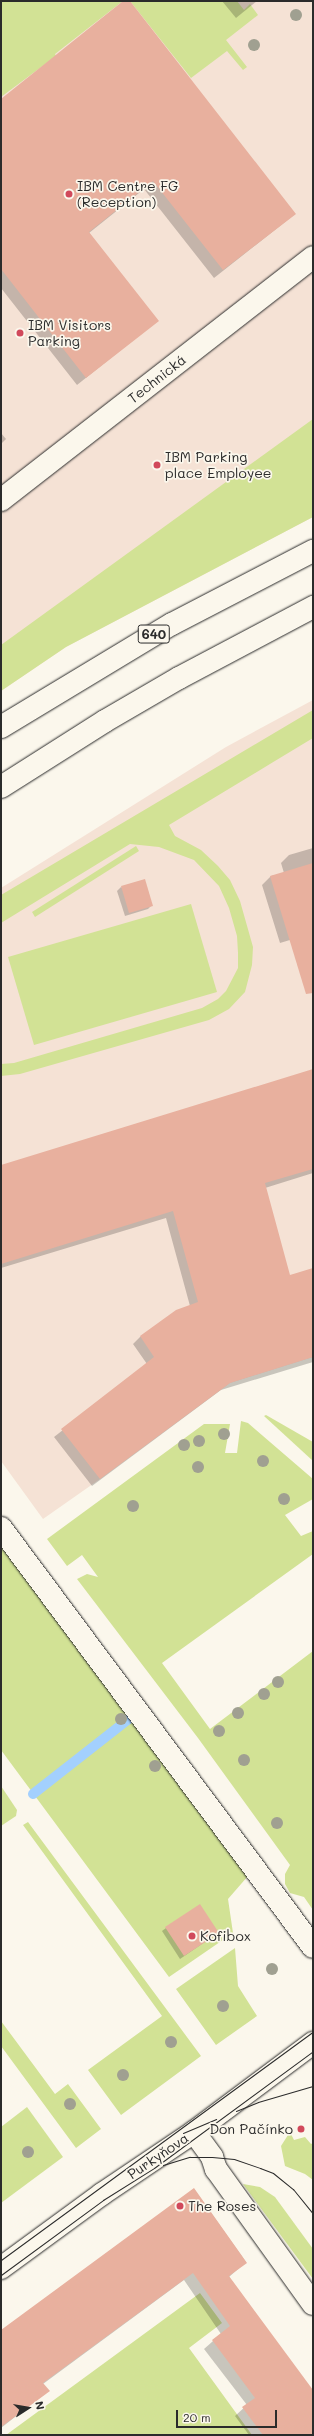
<!DOCTYPE html>
<html>
<head>
<meta charset="utf-8">
<style>
  body { margin:0 }
  #map { position:relative; width:314px; height:2436px; overflow:hidden; background:#fbf7ec; font-family:Mali,sans-serif }
  div>[style] { position:absolute }
  .built>* { inset:0; background:#f5e2d5 }
  .green>* { inset:0; background:#d2e295 }
  .shadow>* { inset:0; background:#0003 }
  .stream>* { height:10px; margin:-5px; padding:0 5px; transform-origin:5px; border-radius:5px; background:#a3d0fe }
  .building>* { inset:0; background:#e8b09e }
  .roads { filter:drop-shadow(0 0 1px #2b2b2b) drop-shadow(0 0 1px #2b2b2b) }
  .minor>* { height:22px; margin:-11px; padding:0 11px; transform-origin:11px; border-radius:11px; background:#fbf7ec }
  .highway>* { height:22px; margin:-11px; padding:0 11px; transform-origin:11px; border-radius:11px; background:#fbf7ec }
  .tram>* { height:1px; margin:-0.5px; padding:0 0.5px; transform-origin:0.5px; border-radius:0.5px; background:#2b2b2b }
  .trees>* { width:12px; height:12px; margin:-6px; border-radius:50%; background:#a0a091 }
  .dots>* { width:11px; height:11px; translate:-50% -50%; box-sizing:border-box; border:2px solid #fbf7ec; border-radius:50% }
  span { translate:-50% -50%; white-space:nowrap; text-align:center; line-height:1.15; -webkit-text-stroke:3.5px #fbf7ec; paint-order:stroke }
  .shield-label span { padding:1px 3px; background:#fbf7ec; border:1px solid; border-radius:3px; -webkit-text-stroke-width:0 }
  .shield-label { font-size:13px; color:#2b2b2b; font-weight:700 }
  .poi-label { font-size:14px; color:#2b2b2b }
  .left { translate:0 -50%; text-align:left }
  .right { translate:-100% -50%; text-align:right }
  .street-label { font-size:14px; color:#2b2b2b }
  .frame { position:absolute; inset:0; border:2px solid #2b2b2b; pointer-events:none }
  .north { position:absolute; left:8px; top:2388px; width:40px; height:40px; -webkit-text-stroke:3px #fbf7ec; paint-order:stroke; rotate:78deg; font-size:11px; font-weight:700; line-height:16px; text-align:center; color:#2b2b2b }
  .north::after { content:''; display:block; margin:auto; width:14px; height:18px; background:#2b2b2b; clip-path:polygon(50% 0,100% 100%,50% 72%,0 100%) }
  .scale { position:absolute; left:176px; top:2410px; width:101px; height:18px; box-sizing:border-box; border:2px solid #2b2b2b; border-top:0; padding-left:5px; font-size:12px; line-height:14px; white-space:nowrap; color:#2b2b2b; -webkit-text-stroke:3px #fbf7ec; paint-order:stroke }
</style>
</head>
<body>
<div id="map">
  <div class="built">
    <i style="clip-path:polygon(1px 1px,313px 1px,313px 517px,66px 647px,1px 691px)"></i>
    <i style="clip-path:polygon(313px 700px,313px 1357px,230px 1383px,100px 1479px,43px 1519px,1px 1461px,1px 888px,226px 747px)"></i>
  </div>
  <div class="green">
    <i style="clip-path:polygon(1px 1px,123px 1px,55px 54px,56px 56px,1px 97px)"></i>
    <i style="clip-path:polygon(130px 1px,237px 1px,244px 10px,250px 4px,258px 15px,226px 40px,247px 67px,243px 70px,227px 51px,191px 78px)"></i>
    <i style="clip-path:polygon(313px 419px,313px 517px,66px 647px,1px 691px,1px 645px)"></i>
    <i style="clip-path:polygon(313px 710px,313px 738px,169px 825px,175px 836px,201px 850px,218px 866px,230px 880px,240px 901px,253px 947px,252px 965px,245px 992px,229px 1009px,209px 1020px,20px 1074px,1px 1076px,1px 1064px,14px 1063px,202px 1008px,218px 999px,226px 991px,238px 968px,238px 953px,237px 936px,229px 908px,219px 886px,194px 860px,159px 847px,130px 844px,1px 923px,1px 895px)"></i>
    <i style="clip-path:polygon(136px 846px,139px 851px,35px 917px,32px 912px)"></i>
    <i style="clip-path:polygon(191px 904px,217px 992px,34px 1045px,8px 957px)"></i>
    <i style="clip-path:polygon(266px 1415px,313px 1442px,313px 1461px,264px 1416px)"></i>
    <i style="clip-path:polygon(241px 1421px,248px 1423px,313px 1479px,313px 1499px,285px 1515px,301px 1536px,313px 1531px,313px 1554px,162px 1663px,210px 1729px,313px 1651px,313px 1910px,304px 1897px,290px 1893px,285px 1884px,285px 1874px,290px 1865px,198px 1738px,77px 1579px,87px 1574px,98px 1577px,82px 1555px,67px 1566px,47px 1539px,204px 1424px,230px 1424px,225px 1453px,237px 1453px)"></i>
    <i style="clip-path:polygon(1px 1543px,248px 1876px,228px 1899px,233px 1933px,169px 1977px,1px 1750px)"></i>
    <i style="clip-path:polygon(1px 1786px,17px 1810px,16px 1816px,1px 1826px)"></i>
    <i style="clip-path:polygon(28px 1822px,201px 2056px,121px 2115px,88px 2070px,162px 2016px,23px 1825px)"></i>
    <i style="clip-path:polygon(235px 1948px,238px 1986px,257px 2016px,216px 2045px,176px 1989px)"></i>
    <i style="clip-path:polygon(1px 2021px,55px 2094px,68px 2084px,101px 2129px,76px 2148px,1px 2046px)"></i>
    <i style="clip-path:polygon(27px 2107px,63px 2157px,1px 2203px,1px 2127px)"></i>
    <i style="clip-path:polygon(291px 2134px,294px 2140px,305px 2137px,311px 2144px,313px 2143px,313px 2180px,305px 2174px,285px 2166px,281px 2146px,288px 2135px)"></i>
    <i style="clip-path:polygon(243px 2184px,260px 2187px,275px 2197px,313px 2249px,313px 2279px)"></i>
    <i style="clip-path:polygon(200px 2293px,222px 2323px,189px 2348px,252px 2435px,6px 2435px)"></i>
  </div>
  <div class="shadow">
    <i style="clip-path:polygon(125px 1px,129px 1px,295px 214px,214px 278px,144px 189px,89px 233px,157px 321px,77px 385px,1px 288px,1px 101px)"></i>
    <i style="clip-path:polygon(222px 1px,257px 1px,236px 18px)"></i>
    <i style="clip-path:polygon(1px 433px,6px 439px,1px 444px)"></i>
    <i style="clip-path:polygon(313px 848px,313px 933px,280px 943px,262px 885px,271px 876px,284px 873px,281px 863px,289px 855px)"></i>
    <i style="clip-path:polygon(121px 887px,152px 905px,148px 909px,125px 916px,117px 891px)"></i>
    <i style="clip-path:polygon(313px 1070px,313px 1173px,265px 1188px,289px 1276px,313px 1269px,313px 1362px,221px 1390px,92px 1486px,54px 1437px,147px 1364px,133px 1344px,140px 1337px,177px 1311px,190px 1306px,166px 1218px,1px 1268px,1px 1166px)"></i>
    <i style="clip-path:polygon(166px 1928px,218px 1933px,180px 1959px,162px 1931px)"></i>
    <i style="clip-path:polygon(194px 2189px,246px 2262px,229px 2277px,313px 2392px,313px 2435px,249px 2435px,235px 2416px,247px 2405px,204px 2349px,221px 2334px,184px 2280px,43px 2384px,48px 2391px,1px 2428px,1px 2331px)"></i>
  </div>
  <div class="stream">
    <i style="left:33px;top:1794px;width:123px;rotate:-38.1deg"></i>
  </div>
  <div class="building">
    <i style="clip-path:polygon(123px 1px,130px 1px,296px 214px,223px 270px,153px 181px,89px 232px,159px 321px,86px 378px,1px 269px,1px 99px)"></i>
    <i style="clip-path:polygon(313px 863px,313px 993px,306px 994px,270px 876px)"></i>
    <i style="clip-path:polygon(145px 879px,153px 906px,129px 913px,121px 886px)"></i>
    <i style="clip-path:polygon(313px 1069px,313px 1169px,265px 1183px,290px 1275px,313px 1268px,313px 1357px,230px 1383px,100px 1479px,61px 1429px,154px 1357px,140px 1336px,176px 1310px,198px 1302px,173px 1211px,1px 1264px,1px 1165px)"></i>
    <i style="clip-path:polygon(200px 1904px,219px 1933px,184px 1956px,165px 1927px)"></i>
    <i style="clip-path:polygon(194px 2188px,247px 2263px,229px 2276px,313px 2390px,313px 2435px,263px 2435px,242px 2407px,255px 2398px,212px 2340px,230px 2326px,193px 2273px,43px 2383px,50px 2391px,1px 2427px,1px 2330px)"></i>
  </div>
  <div class="roads">
    <div class="minor">
      <i style="left:1px;top:500px;width:395px;rotate:-37.9deg"></i>
      <i style="left:1px;top:1528px;width:522px;rotate:53.33deg"></i>
      <i style="left:194px;top:2132px;width:31px;rotate:54deg"></i>
      <i style="left:212px;top:2157px;width:13px;rotate:72deg"></i>
      <i style="left:216px;top:2169px;width:166px;rotate:54.3deg"></i>
      <i style="left:1px;top:2268px;width:125px;rotate:-36.2deg"></i>
      <i style="left:102px;top:2194px;width:111px;rotate:-34deg"></i>
      <i style="left:194px;top:2132px;width:149px;rotate:-36.8deg"></i>
    </div>
    <div class="highway">
      <i style="left:1px;top:727px;width:200px;rotate:-31.1deg"></i>
      <i style="left:172px;top:624px;width:159px;rotate:-27.4deg"></i>
      <i style="left:1px;top:787px;width:123px;rotate:-32.4deg"></i>
      <i style="left:105px;top:721px;width:86px;rotate:-30.2deg"></i>
      <i style="left:179px;top:678px;width:152px;rotate:-27.9deg"></i>
    </div>
  </div>
  <div class="tram">
    <i style="left:236px;top:2111px;width:24px;rotate:-22deg"></i>
    <i style="left:258px;top:2102px;width:57px;rotate:-16.2deg"></i>
    <i style="left:183px;top:2133px;width:36px;rotate:-23deg"></i>
    <i style="left:163px;top:2165px;width:28px;rotate:-17deg"></i>
    <i style="left:190px;top:2157px;width:22px"></i>
    <i style="left:212px;top:2157px;width:22px;rotate:5deg"></i>
    <i style="left:234px;top:2159px;width:28px;rotate:19deg"></i>
    <i style="left:260px;top:2168px;width:14px;rotate:21deg"></i>
    <i style="left:273px;top:2173px;width:26px;rotate:39deg"></i>
    <i style="left:293px;top:2189px;width:32px;rotate:51deg"></i>
    <i style="left:1px;top:2260px;width:386px;rotate:-36.2deg"></i>
    <i style="left:1px;top:2275px;width:127px;rotate:-36.3deg"></i>
    <i style="left:103px;top:2200px;width:60px;rotate:-32.1deg"></i>
    <i style="left:154px;top:2168px;width:197px;rotate:-36.3deg"></i>
  </div>
  <div class="trees">
    <i style="left:296px;top:15px"></i>
    <i style="left:254px;top:45px"></i>
    <i style="left:224px;top:1434px"></i>
    <i style="left:199px;top:1441px"></i>
    <i style="left:184px;top:1445px"></i>
    <i style="left:263px;top:1461px"></i>
    <i style="left:198px;top:1467px"></i>
    <i style="left:284px;top:1499px"></i>
    <i style="left:133px;top:1506px"></i>
    <i style="left:278px;top:1682px"></i>
    <i style="left:264px;top:1694px"></i>
    <i style="left:238px;top:1713px"></i>
    <i style="left:121px;top:1719px"></i>
    <i style="left:219px;top:1731px"></i>
    <i style="left:244px;top:1760px"></i>
    <i style="left:155px;top:1766px"></i>
    <i style="left:277px;top:1823px"></i>
    <i style="left:272px;top:1969px"></i>
    <i style="left:223px;top:2006px"></i>
    <i style="left:171px;top:2042px"></i>
    <i style="left:123px;top:2075px"></i>
    <i style="left:70px;top:2104px"></i>
    <i style="left:28px;top:2152px"></i>
  </div>
  <div class="dots">
    <i style="left:69px;top:194px;background:#d1495b"></i>
    <i style="left:20px;top:333px;background:#d1495b"></i>
    <i style="left:157px;top:465px;background:#d1495b"></i>
    <i style="left:192px;top:1936px;background:#d1495b"></i>
    <i style="left:301px;top:2129px;background:#d1495b"></i>
    <i style="left:180px;top:2206px;background:#d1495b"></i>
  </div>
  <div class="shield-label">
    <span style="left:154px;top:634px">640</span>
  </div>
  <div class="poi-label">
    <span class="left" style="left:77px;top:194px">IBM Centre FG<br>(Reception)</span>
    <span class="left" style="left:28px;top:333px">IBM Visitors<br>Parking</span>
    <span class="left" style="left:165px;top:465px">IBM Parking<br>place Employee</span>
    <span class="left" style="left:200px;top:1936px">Kofibox</span>
    <span class="right" style="left:293px;top:2129px">Don Pačínko</span>
    <span class="left" style="left:188px;top:2206px">The Roses</span>
  </div>
  <div class="street-label">
    <span style="left:157px;top:379px;rotate:-38deg">Technická</span>
    <span style="left:158px;top:2156px;rotate:-34deg">Purkyňova</span>
  </div>
  <div class="frame"></div>
  <div class="north">N</div>
  <div class="scale">20 m</div>
</div>
</body>
</html>
